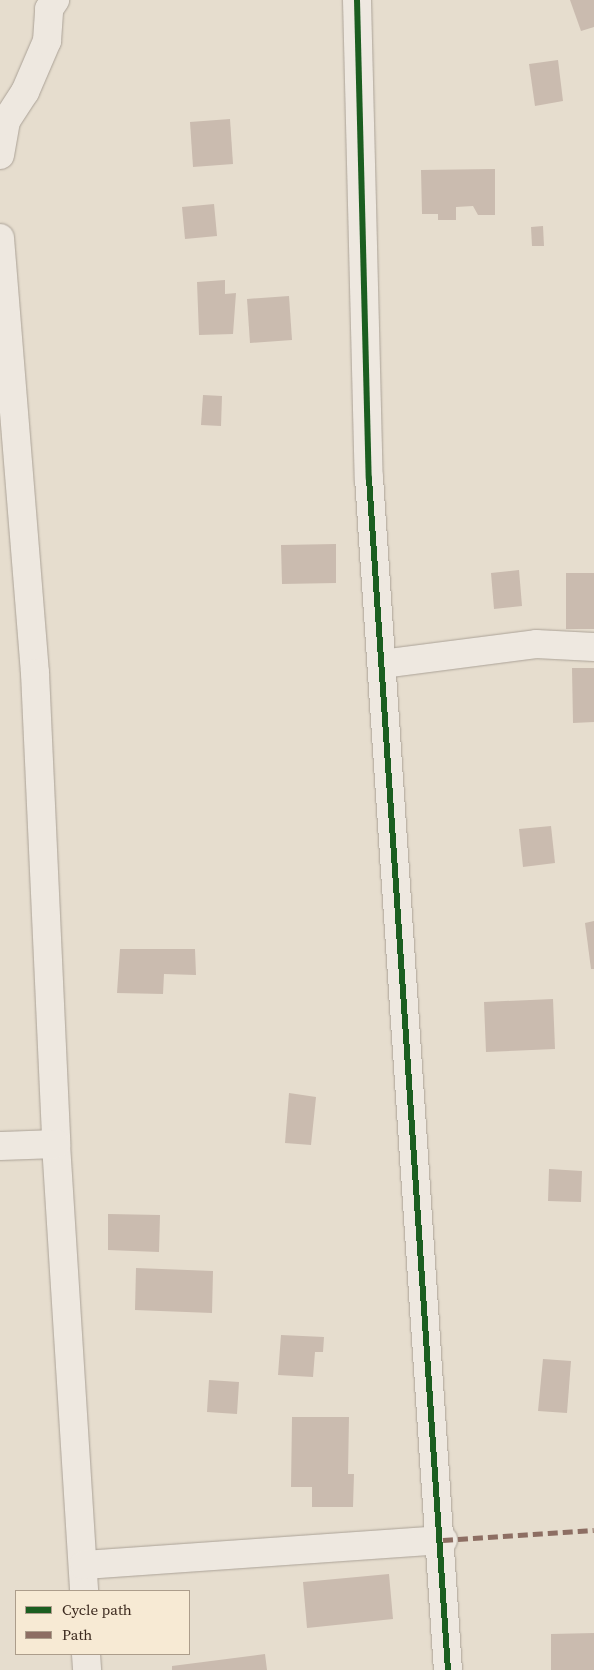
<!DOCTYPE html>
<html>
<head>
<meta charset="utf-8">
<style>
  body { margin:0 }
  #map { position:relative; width:594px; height:1670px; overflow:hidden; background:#e6ddce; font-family:"Source Serif 4",serif }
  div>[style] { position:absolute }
  .building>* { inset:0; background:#cabbaf }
  .roads { filter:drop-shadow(0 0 1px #aba297) drop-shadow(0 0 1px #aba297) }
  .minor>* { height:28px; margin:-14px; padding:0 14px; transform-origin:14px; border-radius:14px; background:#eee8e0 }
  .quiet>* { height:5px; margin-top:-2.5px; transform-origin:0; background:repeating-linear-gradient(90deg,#8d6e63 0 10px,transparent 0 15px) }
  .cycleway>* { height:6px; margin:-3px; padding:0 3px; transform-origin:3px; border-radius:3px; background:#1b5e20 }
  span { translate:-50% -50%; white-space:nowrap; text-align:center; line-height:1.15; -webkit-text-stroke:4px #f7ead4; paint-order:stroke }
  .legend { position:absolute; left:15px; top:1590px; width:175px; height:65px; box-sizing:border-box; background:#f7ead4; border:1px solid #ac9d8b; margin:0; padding:6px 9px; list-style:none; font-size:15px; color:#3b291e }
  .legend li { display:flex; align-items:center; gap:10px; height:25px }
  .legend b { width:25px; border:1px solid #ac9d8b }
</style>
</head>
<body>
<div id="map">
  <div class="building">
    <i style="clip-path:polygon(570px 0,594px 0,594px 27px,581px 31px)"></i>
    <i style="clip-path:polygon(558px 60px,563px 101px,535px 106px,529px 64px)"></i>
    <i style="clip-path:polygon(230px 119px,233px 164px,193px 167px,190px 122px)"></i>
    <i style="clip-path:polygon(495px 169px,495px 215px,478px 215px,473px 206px,456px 207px,456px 220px,438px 220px,438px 214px,422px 214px,421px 170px)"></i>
    <i style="clip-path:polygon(214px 204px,217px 236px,185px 239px,182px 207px)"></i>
    <i style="clip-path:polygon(543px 226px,544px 246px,532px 246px,531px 227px)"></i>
    <i style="clip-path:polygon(225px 280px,225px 294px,236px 293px,233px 334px,199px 335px,197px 282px)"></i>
    <i style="clip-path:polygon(289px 296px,292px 340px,250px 343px,247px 299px)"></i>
    <i style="clip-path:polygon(203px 395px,222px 396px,221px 426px,201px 425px)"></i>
    <i style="clip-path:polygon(336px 544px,336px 583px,282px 584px,281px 545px)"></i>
    <i style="clip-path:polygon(519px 570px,522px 606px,494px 609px,491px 573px)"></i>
    <i style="clip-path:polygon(566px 573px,594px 573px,594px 629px,566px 629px)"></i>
    <i style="clip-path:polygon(572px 668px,594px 668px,594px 722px,573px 723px)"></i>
    <i style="clip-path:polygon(551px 826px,555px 863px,523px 867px,519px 829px)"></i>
    <i style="clip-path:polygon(594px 921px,594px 969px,591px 969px,585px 923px)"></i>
    <i style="clip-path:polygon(120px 949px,195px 949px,196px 975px,164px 974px,163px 994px,117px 993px)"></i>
    <i style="clip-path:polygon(553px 999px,555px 1049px,486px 1052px,484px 1002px)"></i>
    <i style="clip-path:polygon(289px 1093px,316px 1097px,311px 1145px,285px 1143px)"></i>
    <i style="clip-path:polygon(549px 1169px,582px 1171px,581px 1202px,548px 1201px)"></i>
    <i style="clip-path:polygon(108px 1214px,160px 1215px,159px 1252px,108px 1250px)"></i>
    <i style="clip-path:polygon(136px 1268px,213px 1271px,212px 1313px,135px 1310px)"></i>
    <i style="clip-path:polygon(281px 1335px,324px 1337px,323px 1352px,315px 1352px,313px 1377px,278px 1375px)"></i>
    <i style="clip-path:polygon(543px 1359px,571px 1361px,567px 1413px,538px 1411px)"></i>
    <i style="clip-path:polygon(209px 1380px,239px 1382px,237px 1414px,207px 1412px)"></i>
    <i style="clip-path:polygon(292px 1417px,349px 1417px,348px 1474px,354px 1474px,353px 1507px,312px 1507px,312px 1487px,291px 1487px)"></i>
    <i style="clip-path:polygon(389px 1574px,393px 1619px,307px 1628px,303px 1582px)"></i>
    <i style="clip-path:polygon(594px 1633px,594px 1670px,551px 1670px,551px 1634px)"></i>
    <i style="clip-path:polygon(265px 1654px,267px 1670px,172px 1670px,172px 1666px)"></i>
  </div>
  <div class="roads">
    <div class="minor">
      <i style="left:357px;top:0;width:478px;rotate:88.6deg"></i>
      <i style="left:369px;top:478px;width:1195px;rotate:86.21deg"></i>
      <i style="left:0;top:155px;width:35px;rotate:-80deg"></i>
      <i style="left:6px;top:121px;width:35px;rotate:-57deg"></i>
      <i style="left:25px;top:92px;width:56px;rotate:-66.7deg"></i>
      <i style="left:47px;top:41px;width:32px;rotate:-86deg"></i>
      <i style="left:49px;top:9px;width:11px;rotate:-56deg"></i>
      <i style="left:0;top:238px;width:436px;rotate:85.4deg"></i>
      <i style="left:35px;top:673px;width:471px;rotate:87.4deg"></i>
      <i style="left:56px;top:1144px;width:448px;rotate:86.4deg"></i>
      <i style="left:382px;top:664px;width:155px;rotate:-7.4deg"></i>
      <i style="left:536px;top:644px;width:58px;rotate:3deg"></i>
      <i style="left:0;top:1146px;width:56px;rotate:-2deg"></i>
      <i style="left:84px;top:1565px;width:360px;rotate:-4deg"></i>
      <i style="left:86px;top:1654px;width:16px;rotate:86deg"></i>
    </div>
  </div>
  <div class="quiet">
    <i style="left:443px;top:1540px;width:151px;rotate:-3.8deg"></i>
  </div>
  <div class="cycleway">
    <i style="left:357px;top:0;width:478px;rotate:88.6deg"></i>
    <i style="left:369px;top:478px;width:1195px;rotate:86.21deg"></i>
  </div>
  <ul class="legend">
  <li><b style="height:6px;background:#1b5e20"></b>Cycle path</li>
  <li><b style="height:6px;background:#8d6e63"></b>Path</li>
  </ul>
</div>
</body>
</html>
